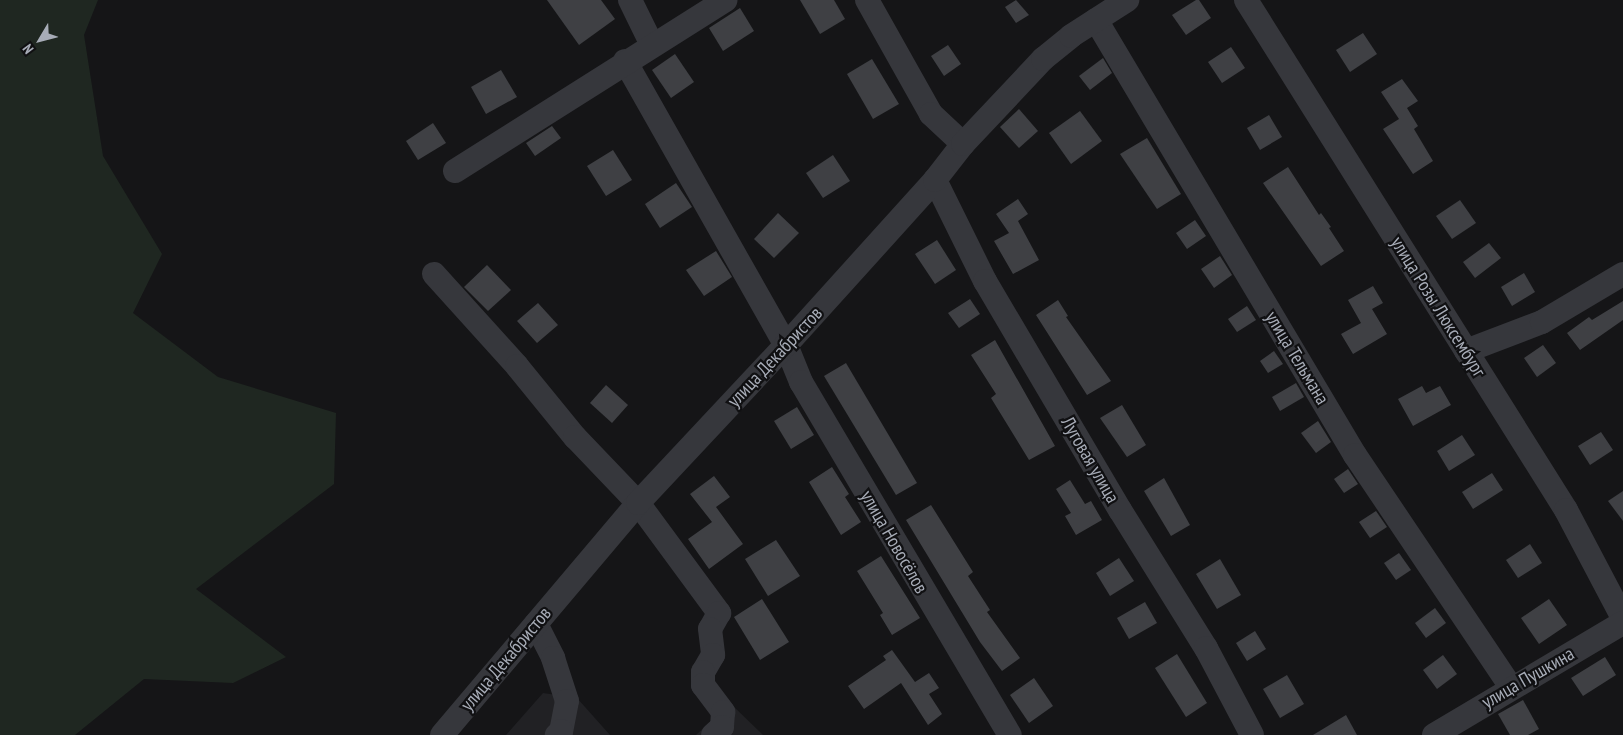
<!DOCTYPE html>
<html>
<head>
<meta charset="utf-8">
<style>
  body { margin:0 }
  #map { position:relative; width:1623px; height:735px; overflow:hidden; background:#151517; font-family:"PT Sans Narrow",sans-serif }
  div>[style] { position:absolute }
  .built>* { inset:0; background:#212124 }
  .green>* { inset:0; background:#1f2721 }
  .building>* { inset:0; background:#3f4044 }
  .minor>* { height:24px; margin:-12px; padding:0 12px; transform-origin:12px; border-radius:12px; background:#36373c }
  span { translate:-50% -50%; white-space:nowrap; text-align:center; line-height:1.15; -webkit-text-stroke:4.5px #101012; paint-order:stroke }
  .street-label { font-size:19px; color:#a7acb7 }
  .north { position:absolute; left:15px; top:15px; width:50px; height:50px; -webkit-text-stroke:4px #101012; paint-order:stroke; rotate:233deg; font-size:14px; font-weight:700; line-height:20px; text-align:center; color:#a7acb7 }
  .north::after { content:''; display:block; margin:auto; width:18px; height:22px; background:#a7acb7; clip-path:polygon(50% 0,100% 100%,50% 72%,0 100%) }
</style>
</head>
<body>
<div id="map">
  <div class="built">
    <i style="clip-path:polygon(543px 693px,577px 698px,610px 735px,506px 735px)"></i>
    <i style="clip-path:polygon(730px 703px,763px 735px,696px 735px)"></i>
  </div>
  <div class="green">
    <i style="clip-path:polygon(0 0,98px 0,84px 35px,103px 156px,162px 254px,133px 313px,218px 377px,336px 413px,334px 484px,196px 589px,286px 657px,233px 683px,144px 679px,75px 735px,0 735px)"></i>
  </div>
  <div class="building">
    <i style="clip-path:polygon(547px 0,601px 0,615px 19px,579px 45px)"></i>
    <i style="clip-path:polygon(800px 0,834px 0,845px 19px,820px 34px)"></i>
    <i style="clip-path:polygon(1016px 0,1029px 15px,1016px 23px,1005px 7px)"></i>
    <i style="clip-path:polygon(1196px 0,1199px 0,1211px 18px,1186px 35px,1172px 15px)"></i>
    <i style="clip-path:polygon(740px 8px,754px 31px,723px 51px,709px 28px)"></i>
    <i style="clip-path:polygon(1363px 33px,1377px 54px,1350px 72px,1336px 50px)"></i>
    <i style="clip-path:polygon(948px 45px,961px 64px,944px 76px,931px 56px)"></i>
    <i style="clip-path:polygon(1231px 47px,1245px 68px,1222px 83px,1208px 62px)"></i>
    <i style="clip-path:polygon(675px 54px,694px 82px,671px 98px,652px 70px)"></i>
    <i style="clip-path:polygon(1103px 58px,1112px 73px,1090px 90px,1079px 76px)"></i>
    <i style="clip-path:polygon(872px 59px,899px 104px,873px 119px,847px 74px)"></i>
    <i style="clip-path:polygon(501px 70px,517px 97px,486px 114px,471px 87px)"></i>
    <i style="clip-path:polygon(1402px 79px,1418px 101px,1407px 108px,1418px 126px,1414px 129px,1433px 161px,1413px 174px,1383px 129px,1399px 119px,1381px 92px)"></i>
    <i style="clip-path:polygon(1019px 109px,1038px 131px,1019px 148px,1000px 127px)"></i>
    <i style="clip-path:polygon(1080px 111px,1102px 141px,1071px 164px,1049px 133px)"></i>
    <i style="clip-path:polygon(1269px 115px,1282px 137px,1260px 150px,1247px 128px)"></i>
    <i style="clip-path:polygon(433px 123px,446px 143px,418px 160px,406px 141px)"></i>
    <i style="clip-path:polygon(552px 126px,561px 138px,535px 156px,526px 143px)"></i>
    <i style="clip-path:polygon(1147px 138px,1181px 194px,1157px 209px,1120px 154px)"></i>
    <i style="clip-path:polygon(613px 150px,632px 180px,606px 196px,587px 166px)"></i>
    <i style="clip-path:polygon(833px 155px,850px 181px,823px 198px,806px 173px)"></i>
    <i style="clip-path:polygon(1288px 167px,1319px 215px,1321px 213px,1331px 227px,1329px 228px,1344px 251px,1321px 266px,1263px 183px)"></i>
    <i style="clip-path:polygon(676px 183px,692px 207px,660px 228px,645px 204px)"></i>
    <i style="clip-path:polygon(1018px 199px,1028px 214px,1018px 221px,1039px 260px,1013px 274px,994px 241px,1009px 233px,996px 214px)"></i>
    <i style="clip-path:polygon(1460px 200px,1476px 223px,1452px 239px,1436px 216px)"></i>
    <i style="clip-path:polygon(778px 213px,799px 233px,774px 258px,754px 239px)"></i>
    <i style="clip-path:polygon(1195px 220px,1206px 236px,1187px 249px,1176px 233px)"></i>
    <i style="clip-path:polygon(937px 240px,956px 270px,935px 284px,915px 254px)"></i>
    <i style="clip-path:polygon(1489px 243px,1501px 258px,1475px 278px,1463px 262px)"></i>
    <i style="clip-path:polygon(716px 251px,732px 277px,704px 296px,686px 270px)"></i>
    <i style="clip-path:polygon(1220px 256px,1232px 275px,1214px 288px,1201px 269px)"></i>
    <i style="clip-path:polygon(487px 265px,511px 290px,488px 311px,464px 287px)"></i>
    <i style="clip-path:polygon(1524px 273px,1535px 292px,1512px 306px,1501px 287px)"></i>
    <i style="clip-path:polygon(1373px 286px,1383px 303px,1372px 309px,1387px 334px,1353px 354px,1341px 334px,1361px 323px,1348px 300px)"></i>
    <i style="clip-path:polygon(970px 299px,980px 314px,959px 328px,948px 313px)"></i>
    <i style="clip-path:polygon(1058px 300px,1068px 316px,1066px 317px,1111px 381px,1087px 395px,1036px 315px)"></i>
    <i style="clip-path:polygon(1623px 301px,1623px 320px,1580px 350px,1567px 333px,1589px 317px,1592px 320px)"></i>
    <i style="clip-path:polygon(538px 303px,558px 325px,537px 343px,517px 321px)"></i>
    <i style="clip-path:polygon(1247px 306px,1256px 320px,1237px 332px,1228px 319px)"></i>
    <i style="clip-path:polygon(995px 340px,1055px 446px,1029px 460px,991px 398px,996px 394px,971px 355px)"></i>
    <i style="clip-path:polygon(1543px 345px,1556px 363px,1537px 377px,1524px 358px)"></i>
    <i style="clip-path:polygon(1274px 351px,1283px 364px,1268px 373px,1260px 361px)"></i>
    <i style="clip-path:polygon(846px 363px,917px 483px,896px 495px,824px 376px)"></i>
    <i style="clip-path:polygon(1296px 383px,1304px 397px,1280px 411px,1272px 397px)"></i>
    <i style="clip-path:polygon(606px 385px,628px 405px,612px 423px,590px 403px)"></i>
    <i style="clip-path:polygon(1422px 386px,1426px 393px,1440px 386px,1451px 405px,1413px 426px,1398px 399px)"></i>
    <i style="clip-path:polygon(1122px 405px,1146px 445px,1127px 457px,1100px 418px)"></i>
    <i style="clip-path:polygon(797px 407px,814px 435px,791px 449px,774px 421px)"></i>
    <i style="clip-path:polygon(1318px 421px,1331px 442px,1316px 453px,1301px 433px)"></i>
    <i style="clip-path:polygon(1601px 432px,1613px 450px,1590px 465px,1578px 446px)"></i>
    <i style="clip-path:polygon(1462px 435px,1475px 455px,1449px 471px,1437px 451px)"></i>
    <i style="clip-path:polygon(832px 467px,849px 494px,845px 497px,861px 522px,841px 535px,809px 482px)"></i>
    <i style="clip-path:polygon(1348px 469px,1358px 484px,1344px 493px,1334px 479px)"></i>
    <i style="clip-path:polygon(1492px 473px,1503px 490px,1473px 509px,1462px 492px)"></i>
    <i style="clip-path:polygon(714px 476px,730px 497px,716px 507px,743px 544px,709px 569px,688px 539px,712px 522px,690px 494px)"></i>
    <i style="clip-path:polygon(1164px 478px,1190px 525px,1171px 536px,1144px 491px)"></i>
    <i style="clip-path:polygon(1070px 480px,1085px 504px,1091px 501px,1102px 520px,1076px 535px,1065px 516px,1071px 513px,1056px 489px)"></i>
    <i style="clip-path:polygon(1623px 491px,1623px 521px,1608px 501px)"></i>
    <i style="clip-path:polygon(931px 505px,973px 572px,968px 576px,990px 610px,987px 612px,1020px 658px,1002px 671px,980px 642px,906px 520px)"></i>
    <i style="clip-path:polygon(1376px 511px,1387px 527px,1370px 538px,1359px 522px)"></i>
    <i style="clip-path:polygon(776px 540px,800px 576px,768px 596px,745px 559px)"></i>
    <i style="clip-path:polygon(1530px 544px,1542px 563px,1518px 578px,1506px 560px)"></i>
    <i style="clip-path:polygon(1399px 553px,1411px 570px,1396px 580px,1384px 563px)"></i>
    <i style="clip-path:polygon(881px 556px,920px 618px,892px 635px,880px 615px,883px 613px,857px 571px)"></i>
    <i style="clip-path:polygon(1119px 558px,1134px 581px,1110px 596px,1096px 573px)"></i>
    <i style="clip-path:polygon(1220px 559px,1241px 595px,1217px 609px,1196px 574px)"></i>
    <i style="clip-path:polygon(762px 599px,789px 642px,760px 660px,734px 617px)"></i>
    <i style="clip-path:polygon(1549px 599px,1567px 625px,1539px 644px,1521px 618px)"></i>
    <i style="clip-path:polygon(1145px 602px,1157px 623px,1129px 639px,1117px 618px)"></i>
    <i style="clip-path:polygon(1435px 608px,1446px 623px,1426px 638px,1415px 623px)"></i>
    <i style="clip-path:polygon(1255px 631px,1266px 649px,1247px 661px,1236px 643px)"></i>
    <i style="clip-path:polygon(892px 650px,915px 682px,929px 673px,939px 688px,929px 694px,942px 714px,928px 725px,901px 683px,864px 709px,848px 686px,886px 660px,883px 656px)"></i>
    <i style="clip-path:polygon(1177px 654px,1207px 703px,1186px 717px,1155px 668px)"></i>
    <i style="clip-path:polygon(1443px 655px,1457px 674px,1437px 689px,1423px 670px)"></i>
    <i style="clip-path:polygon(1605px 657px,1616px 675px,1583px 696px,1571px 678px)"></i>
    <i style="clip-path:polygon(1287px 675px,1304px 704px,1280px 718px,1263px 689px)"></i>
    <i style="clip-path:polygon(1034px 678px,1053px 706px,1029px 723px,1010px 695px)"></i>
    <i style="clip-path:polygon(1523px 700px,1539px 729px,1528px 735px,1510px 735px,1498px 714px)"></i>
    <i style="clip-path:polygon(1346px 715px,1357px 735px,1313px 735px)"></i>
  </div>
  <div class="minor">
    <i style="left:630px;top:0;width:50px;rotate:63.9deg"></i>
    <i style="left:867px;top:0;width:131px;rotate:60.7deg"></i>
    <i style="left:931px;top:114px;width:44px;rotate:43.2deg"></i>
    <i style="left:1246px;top:0;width:602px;rotate:57.89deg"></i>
    <i style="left:1566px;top:510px;width:122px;rotate:62.2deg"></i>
    <i style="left:1096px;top:20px;width:506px;rotate:59.23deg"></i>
    <i style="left:1355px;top:455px;width:280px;rotate:56.1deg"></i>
    <i style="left:625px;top:61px;width:326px;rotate:60.5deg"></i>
    <i style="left:786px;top:345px;width:40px;rotate:68deg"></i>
    <i style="left:801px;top:382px;width:410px;rotate:59.4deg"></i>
    <i style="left:455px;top:171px;width:320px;rotate:-32.3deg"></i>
    <i style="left:935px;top:180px;width:113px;rotate:63.7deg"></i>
    <i style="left:985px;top:281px;width:266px;rotate:59.5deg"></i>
    <i style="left:1120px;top:510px;width:163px;rotate:58.1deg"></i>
    <i style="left:1206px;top:648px;width:98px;rotate:62.1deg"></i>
    <i style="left:434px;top:274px;width:124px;rotate:47.9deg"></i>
    <i style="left:517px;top:366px;width:92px;rotate:50.8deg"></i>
    <i style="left:575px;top:437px;width:91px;rotate:46.3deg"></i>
    <i style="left:638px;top:503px;width:137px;rotate:53.6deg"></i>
    <i style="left:719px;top:613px;width:18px;rotate:119deg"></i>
    <i style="left:710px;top:629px;width:26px;rotate:83deg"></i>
    <i style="left:713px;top:655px;width:20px;rotate:120deg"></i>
    <i style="left:703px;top:672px;width:13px;rotate:90deg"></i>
    <i style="left:703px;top:685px;width:34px;rotate:53deg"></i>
    <i style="left:723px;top:712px;width:15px;rotate:94deg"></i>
    <i style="left:722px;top:727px;width:12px;rotate:138deg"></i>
    <i style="left:1466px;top:351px;width:81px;rotate:-20.9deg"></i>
    <i style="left:1542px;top:322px;width:94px;rotate:-30.7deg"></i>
    <i style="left:536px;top:624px;width:38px;rotate:63deg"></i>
    <i style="left:553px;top:658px;width:45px;rotate:72deg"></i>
    <i style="left:567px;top:701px;width:31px;rotate:101deg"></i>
    <i style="left:561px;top:731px;width:6px;rotate:135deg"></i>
    <i style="left:442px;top:735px;width:304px;rotate:-49.8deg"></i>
    <i style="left:638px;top:503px;width:216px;rotate:-46.9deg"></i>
    <i style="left:786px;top:345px;width:222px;rotate:-47.9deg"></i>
    <i style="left:935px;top:180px;width:46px;rotate:-52.1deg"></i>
    <i style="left:963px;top:144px;width:117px;rotate:-46.7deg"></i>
    <i style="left:1043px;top:59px;width:36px;rotate:-39deg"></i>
    <i style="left:1071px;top:36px;width:67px;rotate:-32.7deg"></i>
    <i style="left:1434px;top:735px;width:220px;rotate:-30.7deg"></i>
  </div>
  <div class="street-label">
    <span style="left:1438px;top:307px;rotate:58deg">улица Розы Люксембург</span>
    <span style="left:775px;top:357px;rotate:-47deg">улица Декабристов</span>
    <span style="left:1297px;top:358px;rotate:59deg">улица Тельмана</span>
    <span style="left:1090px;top:460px;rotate:60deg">Луговая улица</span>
    <span style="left:894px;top:542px;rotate:60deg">улица Новосёлов</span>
    <span style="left:506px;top:659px;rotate:-50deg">улица Декабристов</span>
    <span style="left:1528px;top:678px;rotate:-30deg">улица Пушкина</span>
  </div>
  <div class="north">N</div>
</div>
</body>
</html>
